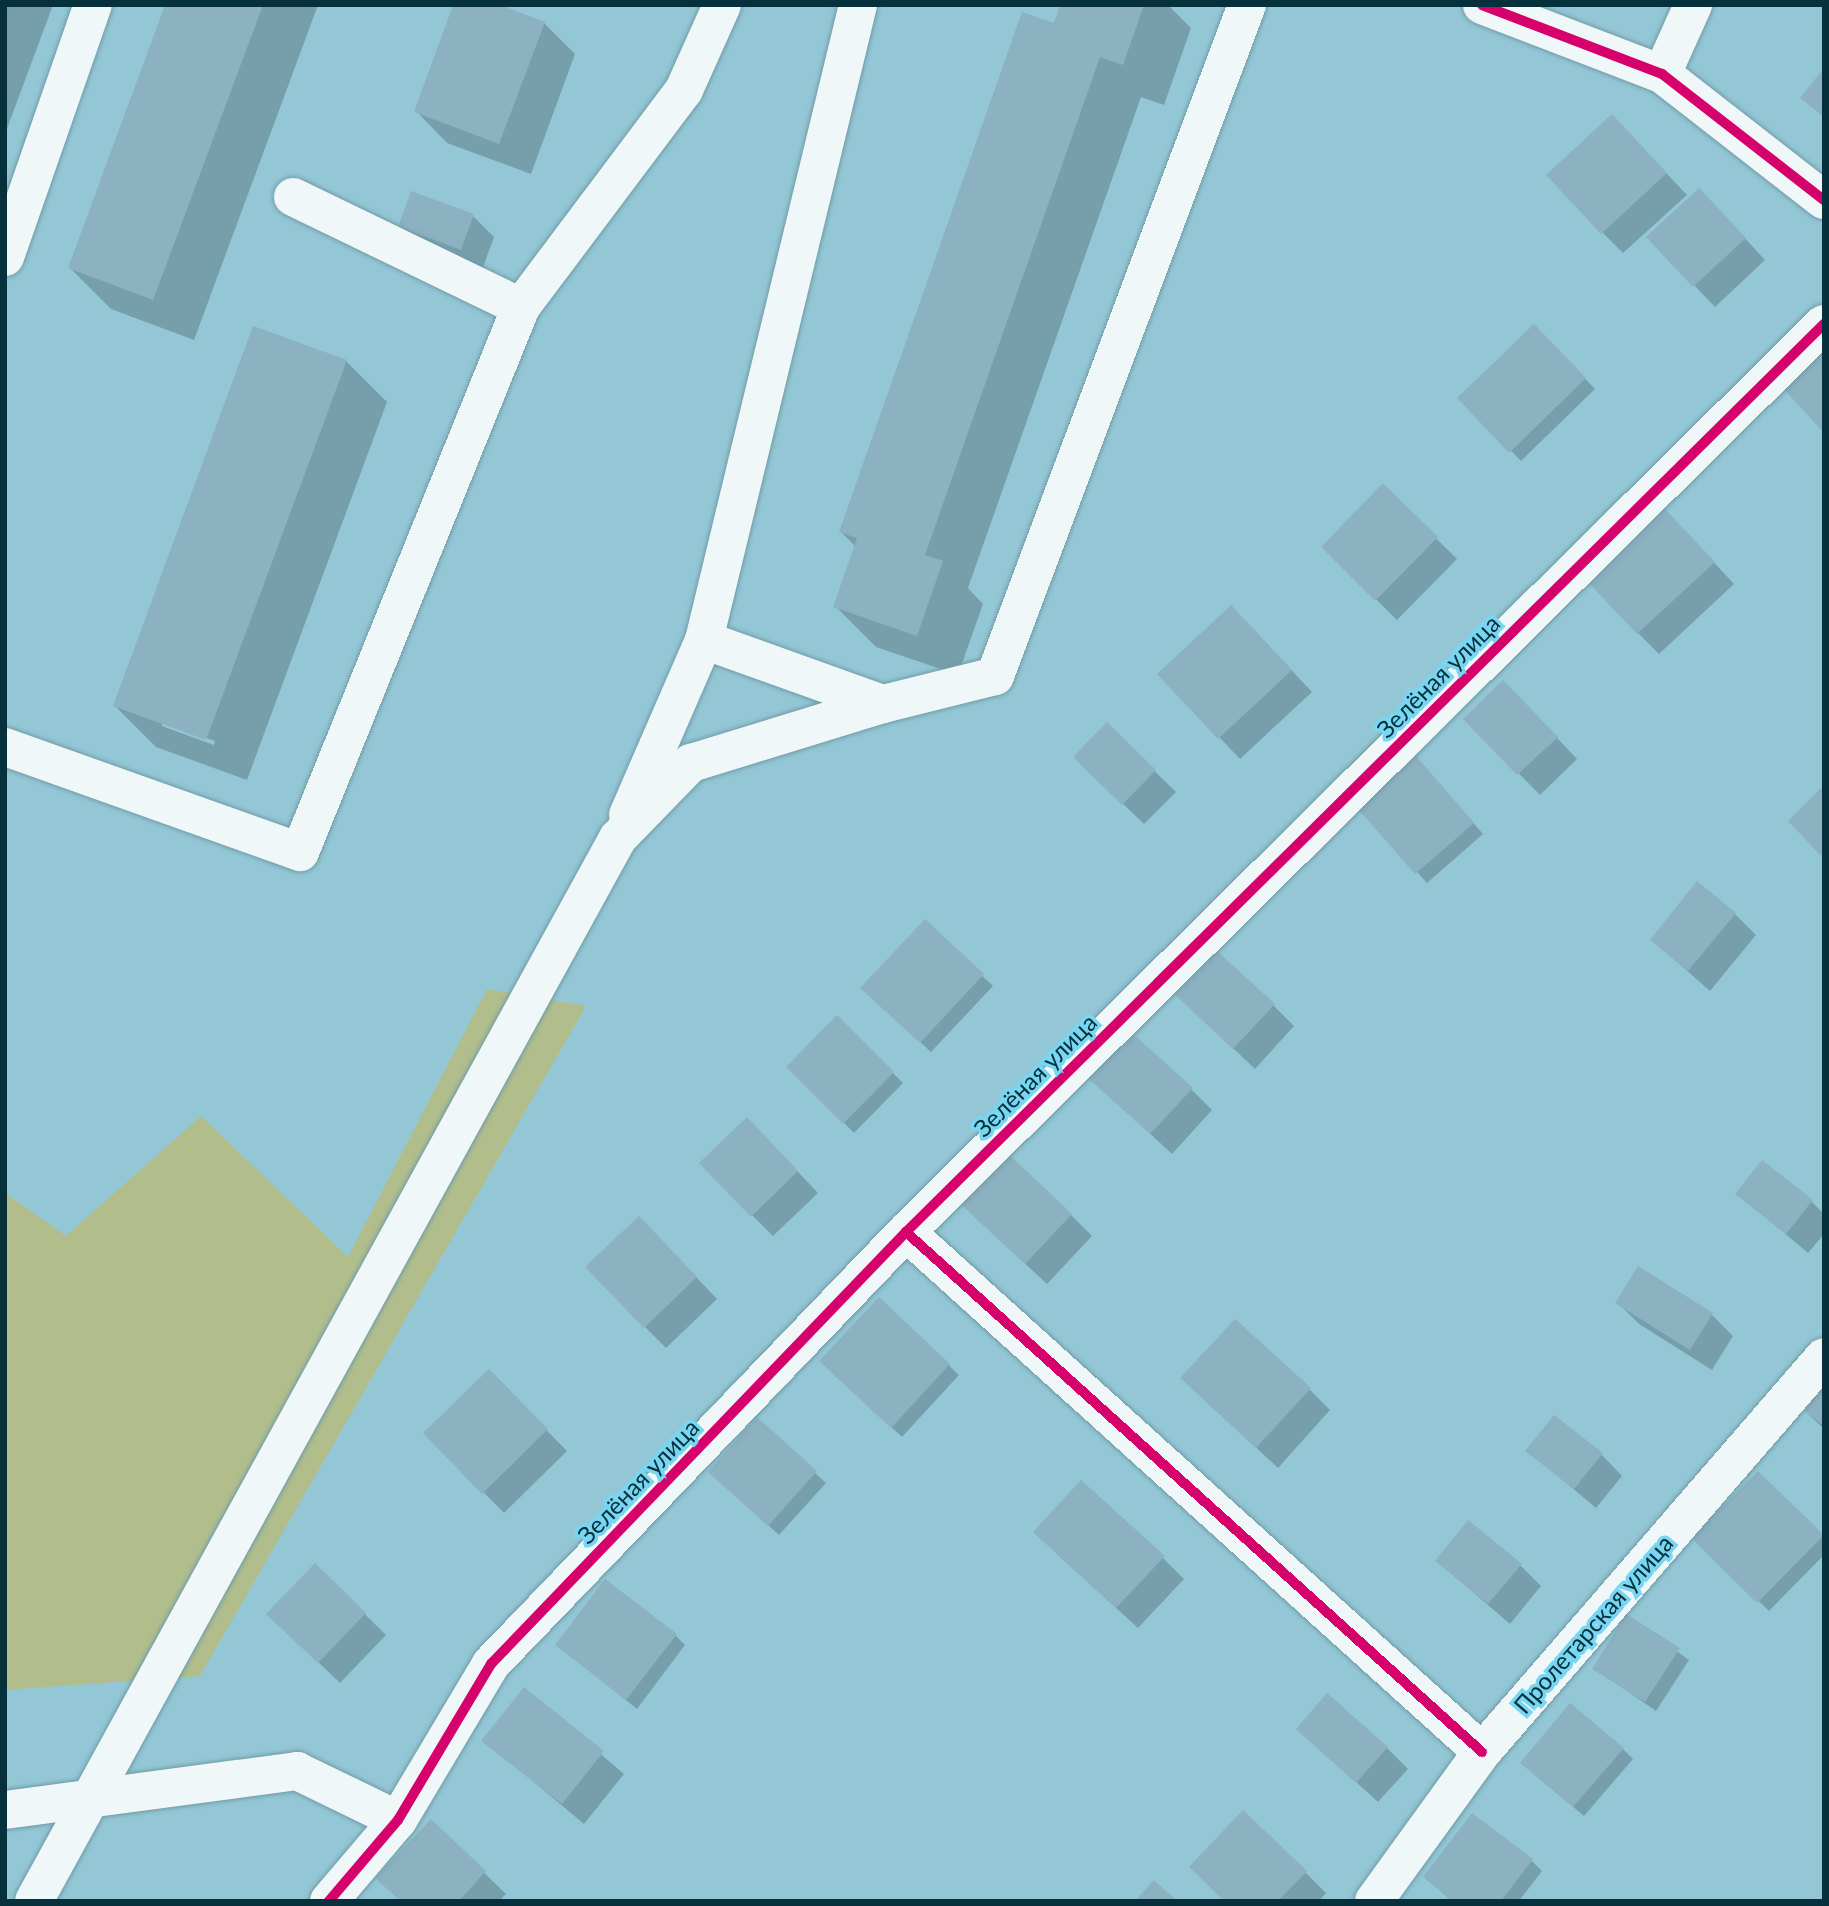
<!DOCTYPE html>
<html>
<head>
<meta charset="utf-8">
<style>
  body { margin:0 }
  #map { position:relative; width:1829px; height:1906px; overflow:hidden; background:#94c7d6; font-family:Lato,sans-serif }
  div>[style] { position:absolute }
  .green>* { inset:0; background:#b1be8c }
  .shadow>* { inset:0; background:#0003 }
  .building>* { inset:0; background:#8cb1c1 }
  .roads { filter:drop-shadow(0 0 2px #719ca7) drop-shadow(0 0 2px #719ca7) }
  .minor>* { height:38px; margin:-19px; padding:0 19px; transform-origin:19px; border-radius:19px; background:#eff7f9 }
  .cycleway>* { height:10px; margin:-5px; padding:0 5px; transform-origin:5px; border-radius:5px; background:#d6006c }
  span { translate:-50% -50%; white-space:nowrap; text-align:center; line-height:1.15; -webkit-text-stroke:7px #78d6f2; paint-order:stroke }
  .street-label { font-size:24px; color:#06313c }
  .frame { position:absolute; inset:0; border:7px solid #06313c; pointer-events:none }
</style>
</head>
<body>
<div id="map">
  <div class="green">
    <i style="clip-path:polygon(487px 989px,586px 1006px,200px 1676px,5px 1690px,5px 1193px,66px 1236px,201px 1116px,348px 1257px)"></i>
  </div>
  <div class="shadow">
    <i style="clip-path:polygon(5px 5px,53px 5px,5px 134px)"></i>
    <i style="clip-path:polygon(167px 5px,318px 5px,194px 340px,111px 309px,70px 268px)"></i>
    <i style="clip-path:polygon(1062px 5px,1168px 5px,1191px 28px,1164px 105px,1141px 97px,968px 588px,983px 604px,958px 675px,876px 647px,835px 606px,856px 547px,841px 532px)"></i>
    <i style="clip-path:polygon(544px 23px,575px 54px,531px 174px,447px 143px,416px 111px)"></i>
    <i style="clip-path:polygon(1633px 138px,1687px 195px,1623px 253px,1602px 232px)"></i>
    <i style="clip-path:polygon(1720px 211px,1765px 260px,1715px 307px,1648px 237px)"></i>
    <i style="clip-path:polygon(473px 216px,494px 237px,482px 270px,421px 248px,400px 227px)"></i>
    <i style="clip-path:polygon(1534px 327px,1595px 389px,1521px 461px,1459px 398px)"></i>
    <i style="clip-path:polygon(evenodd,346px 361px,387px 402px,247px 780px,156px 747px,115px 706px,346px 361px,162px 722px,215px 741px,214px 745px,162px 726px,162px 722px)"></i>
    <i style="clip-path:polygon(1383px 486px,1457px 559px,1397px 620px,1323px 547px)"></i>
    <i style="clip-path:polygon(1683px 529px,1734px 584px,1659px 654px,1638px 633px)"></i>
    <i style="clip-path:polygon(1252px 628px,1312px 692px,1240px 759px,1159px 674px)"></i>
    <i style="clip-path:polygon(1524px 703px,1577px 759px,1540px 795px,1465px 719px)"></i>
    <i style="clip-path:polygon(1107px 725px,1176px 792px,1144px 824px,1096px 778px)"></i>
    <i style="clip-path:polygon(1414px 755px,1483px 834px,1427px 883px,1348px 794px)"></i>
    <i style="clip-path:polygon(1735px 914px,1756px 935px,1710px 991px,1652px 940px)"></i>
    <i style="clip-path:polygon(925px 922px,993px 986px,931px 1052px,873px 998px)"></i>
    <i style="clip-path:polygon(1273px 1005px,1294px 1026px,1255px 1069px,1197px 1014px)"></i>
    <i style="clip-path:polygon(837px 1018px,903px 1083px,854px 1133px,788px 1067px)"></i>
    <i style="clip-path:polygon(1091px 1079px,1192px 1090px,1212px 1110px,1172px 1154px)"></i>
    <i style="clip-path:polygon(768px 1140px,818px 1193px,773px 1236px,752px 1215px)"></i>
    <i style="clip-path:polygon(1738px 1194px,1811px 1201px,1824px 1214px,1824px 1234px,1808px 1253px)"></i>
    <i style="clip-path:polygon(1071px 1215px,1092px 1236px,1047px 1284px,978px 1220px)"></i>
    <i style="clip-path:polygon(660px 1239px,717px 1299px,666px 1348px,645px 1327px)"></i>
    <i style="clip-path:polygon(1639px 1269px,1712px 1315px,1733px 1336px,1712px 1370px,1639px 1324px,1618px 1303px)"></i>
    <i style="clip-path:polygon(879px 1299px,959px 1375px,902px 1437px,831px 1371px)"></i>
    <i style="clip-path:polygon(489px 1372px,567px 1451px,504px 1513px,425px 1433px)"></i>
    <i style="clip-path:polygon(1182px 1378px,1309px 1389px,1330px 1410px,1278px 1468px)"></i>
    <i style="clip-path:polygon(1824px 1379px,1824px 1429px,1801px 1407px)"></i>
    <i style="clip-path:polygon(757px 1420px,826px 1483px,779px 1535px,721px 1482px)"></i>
    <i style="clip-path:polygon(1528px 1451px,1602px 1455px,1622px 1476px,1596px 1508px)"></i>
    <i style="clip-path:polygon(1758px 1473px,1824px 1537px,1824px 1555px,1769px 1611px,1694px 1538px)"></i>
    <i style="clip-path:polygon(1056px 1553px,1163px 1558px,1184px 1579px,1138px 1628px)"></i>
    <i style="clip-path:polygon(1437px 1561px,1520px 1565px,1541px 1586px,1510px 1624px)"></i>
    <i style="clip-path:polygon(315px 1565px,386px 1635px,340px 1683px,290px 1635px)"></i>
    <i style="clip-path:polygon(1627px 1616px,1689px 1660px,1656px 1711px,1594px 1668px)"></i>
    <i style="clip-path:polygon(675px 1635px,685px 1645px,637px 1709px,557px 1645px)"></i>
    <i style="clip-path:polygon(524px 1689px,624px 1774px,584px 1824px,484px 1740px)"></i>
    <i style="clip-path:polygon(1298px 1729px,1387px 1748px,1408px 1769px,1378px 1802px)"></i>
    <i style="clip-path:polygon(1623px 1749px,1633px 1759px,1584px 1816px,1533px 1773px)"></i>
    <i style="clip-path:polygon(431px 1821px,506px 1894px,499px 1901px,401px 1901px)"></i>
    <i style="clip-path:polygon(1532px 1861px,1542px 1871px,1519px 1901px,1452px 1901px,1425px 1877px)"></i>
    <i style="clip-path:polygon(1305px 1872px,1326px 1893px,1319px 1901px,1226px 1901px)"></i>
  </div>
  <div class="building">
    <i style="clip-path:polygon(165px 5px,263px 5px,153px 300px,68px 268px)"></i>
    <i style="clip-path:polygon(453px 5px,500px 5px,545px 22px,499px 144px,414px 112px)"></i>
    <i style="clip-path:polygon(1060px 5px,1144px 5px,1123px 65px,1100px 57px,925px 555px,943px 561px,917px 636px,833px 607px,857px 538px,839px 532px,1022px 12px,1054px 23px)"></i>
    <i style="clip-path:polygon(1824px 68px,1824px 117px,1800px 98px)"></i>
    <i style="clip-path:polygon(1612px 114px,1667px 173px,1601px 234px,1546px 175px)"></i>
    <i style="clip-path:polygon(1699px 188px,1746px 238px,1693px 287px,1646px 237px)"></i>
    <i style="clip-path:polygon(411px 191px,474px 214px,461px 250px,398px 227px)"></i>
    <i style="clip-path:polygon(1534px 324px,1586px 378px,1509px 453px,1457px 398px)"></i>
    <i style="clip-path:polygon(253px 326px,347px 360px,206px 740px,113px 706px)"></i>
    <i style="clip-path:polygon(1824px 339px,1824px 433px,1777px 382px)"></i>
    <i style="clip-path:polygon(1383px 483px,1438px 537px,1375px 601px,1321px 547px)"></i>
    <i style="clip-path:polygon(1662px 506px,1715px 562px,1637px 634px,1584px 578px)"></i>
    <i style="clip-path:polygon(1231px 605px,1292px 670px,1218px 739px,1157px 674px)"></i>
    <i style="clip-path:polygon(1503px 680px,1558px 737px,1517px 775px,1463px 719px)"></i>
    <i style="clip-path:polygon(1107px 722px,1156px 770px,1122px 805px,1073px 757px)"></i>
    <i style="clip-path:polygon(1404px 742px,1474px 823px,1415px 874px,1345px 794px)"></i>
    <i style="clip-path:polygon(1824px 785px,1824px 853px,1821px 856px,1788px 821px)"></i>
    <i style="clip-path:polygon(1697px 881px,1736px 913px,1688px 971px,1650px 940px)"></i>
    <i style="clip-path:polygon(925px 919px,984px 974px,920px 1043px,860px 988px)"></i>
    <i style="clip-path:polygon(1215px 949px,1275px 1004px,1233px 1049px,1173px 993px)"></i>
    <i style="clip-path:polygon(837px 1015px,894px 1072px,843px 1124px,786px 1067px)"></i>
    <i style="clip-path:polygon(1131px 1032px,1193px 1088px,1150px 1134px,1089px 1079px)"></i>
    <i style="clip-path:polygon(747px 1117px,798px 1171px,751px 1217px,699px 1163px)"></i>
    <i style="clip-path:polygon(1002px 1148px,1072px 1214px,1025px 1264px,955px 1199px)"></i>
    <i style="clip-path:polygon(1762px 1160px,1813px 1200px,1786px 1234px,1735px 1194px)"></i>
    <i style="clip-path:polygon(639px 1216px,697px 1277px,644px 1328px,585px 1267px)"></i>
    <i style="clip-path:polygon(1638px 1266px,1713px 1313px,1690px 1350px,1615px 1303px)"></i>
    <i style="clip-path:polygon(879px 1297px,950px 1364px,891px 1428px,819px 1361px)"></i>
    <i style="clip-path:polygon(1235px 1319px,1311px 1388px,1256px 1448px,1180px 1378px)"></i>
    <i style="clip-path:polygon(489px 1369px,548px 1429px,482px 1494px,423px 1433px)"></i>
    <i style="clip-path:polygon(1824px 1376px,1824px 1426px,1799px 1407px)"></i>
    <i style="clip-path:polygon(1554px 1415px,1603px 1453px,1574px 1489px,1525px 1451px)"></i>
    <i style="clip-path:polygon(757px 1417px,817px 1471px,768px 1526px,708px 1472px)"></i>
    <i style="clip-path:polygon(1758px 1471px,1824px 1535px,1757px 1603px,1691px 1538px)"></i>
    <i style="clip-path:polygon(1081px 1480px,1165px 1556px,1116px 1608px,1033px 1532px)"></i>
    <i style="clip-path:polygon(1468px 1520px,1522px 1564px,1488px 1604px,1435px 1561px)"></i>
    <i style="clip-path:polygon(315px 1563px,366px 1613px,318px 1663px,266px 1614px)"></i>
    <i style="clip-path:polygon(605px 1579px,677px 1634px,626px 1700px,555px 1645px)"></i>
    <i style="clip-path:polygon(1626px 1614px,1680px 1648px,1645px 1702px,1592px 1669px)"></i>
    <i style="clip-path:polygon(524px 1687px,604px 1751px,562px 1804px,481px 1741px)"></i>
    <i style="clip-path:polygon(1327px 1693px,1388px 1747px,1356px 1783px,1296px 1729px)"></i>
    <i style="clip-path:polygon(1570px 1703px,1624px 1748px,1573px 1807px,1520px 1763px)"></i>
    <i style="clip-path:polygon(1243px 1810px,1307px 1871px,1278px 1901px,1224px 1901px,1189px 1867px)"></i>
    <i style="clip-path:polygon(1472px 1813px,1533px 1859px,1501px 1901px,1453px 1901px,1423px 1877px)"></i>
    <i style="clip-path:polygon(431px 1819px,486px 1871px,459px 1901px,400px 1901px,375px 1878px)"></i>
    <i style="clip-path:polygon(1154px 1880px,1177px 1901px,1135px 1901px)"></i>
  </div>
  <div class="roads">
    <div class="minor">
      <i style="left:858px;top:5px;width:653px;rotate:103.63deg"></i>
      <i style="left:704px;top:640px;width:190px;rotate:19.7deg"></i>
      <i style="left:883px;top:704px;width:115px;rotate:-14deg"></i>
      <i style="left:995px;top:676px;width:717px;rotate:-69.42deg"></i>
      <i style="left:1482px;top:5px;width:193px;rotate:21deg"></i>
      <i style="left:1662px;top:74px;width:205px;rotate:37.9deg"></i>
      <i style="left:1662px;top:74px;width:76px;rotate:-65.8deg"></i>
      <i style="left:293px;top:197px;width:253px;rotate:25.8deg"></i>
      <i style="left:5px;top:257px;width:267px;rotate:-70.8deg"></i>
      <i style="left:5px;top:747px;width:313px;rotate:19.6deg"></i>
      <i style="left:300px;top:852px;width:588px;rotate:-67.93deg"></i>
      <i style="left:521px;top:307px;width:271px;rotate:-53.1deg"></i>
      <i style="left:684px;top:90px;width:93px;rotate:-65.9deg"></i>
      <i style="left:628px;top:815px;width:191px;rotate:-66.5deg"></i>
      <i style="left:906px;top:1232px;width:776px;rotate:42.08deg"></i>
      <i style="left:5px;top:1810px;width:295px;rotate:-7.6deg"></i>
      <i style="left:297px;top:1771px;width:112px;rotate:25.9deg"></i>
      <i style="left:34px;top:1901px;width:1213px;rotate:-61.22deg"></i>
      <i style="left:618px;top:838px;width:105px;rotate:-45.8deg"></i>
      <i style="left:691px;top:763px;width:201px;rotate:-17.1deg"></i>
      <i style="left:329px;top:1901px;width:106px;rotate:-49.6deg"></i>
      <i style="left:398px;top:1820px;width:182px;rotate:-59.2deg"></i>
      <i style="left:491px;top:1664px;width:599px;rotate:-46.15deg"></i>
      <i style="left:906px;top:1232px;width:1291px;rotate:-44.69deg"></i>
      <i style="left:1374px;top:1901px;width:184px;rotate:-54.1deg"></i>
      <i style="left:1482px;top:1752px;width:522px;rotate:-49.11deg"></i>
    </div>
  </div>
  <div class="cycleway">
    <i style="left:1482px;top:5px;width:193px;rotate:21deg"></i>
    <i style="left:1662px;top:74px;width:205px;rotate:37.9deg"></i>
    <i style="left:906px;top:1232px;width:776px;rotate:42.08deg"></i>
    <i style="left:329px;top:1901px;width:106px;rotate:-49.6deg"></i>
    <i style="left:398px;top:1820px;width:182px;rotate:-59.2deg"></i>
    <i style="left:491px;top:1664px;width:599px;rotate:-46.15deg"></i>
    <i style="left:906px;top:1232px;width:1291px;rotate:-44.69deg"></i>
  </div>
  <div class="street-label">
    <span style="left:1438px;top:676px;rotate:-45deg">Зелёная улица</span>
    <span style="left:1035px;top:1075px;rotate:-45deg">Зелёная улица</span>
    <span style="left:638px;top:1481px;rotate:-46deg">Зелёная улица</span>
    <span style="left:1593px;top:1624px;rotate:-49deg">Пролетарская улица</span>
  </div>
  <div class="frame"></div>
</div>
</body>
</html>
